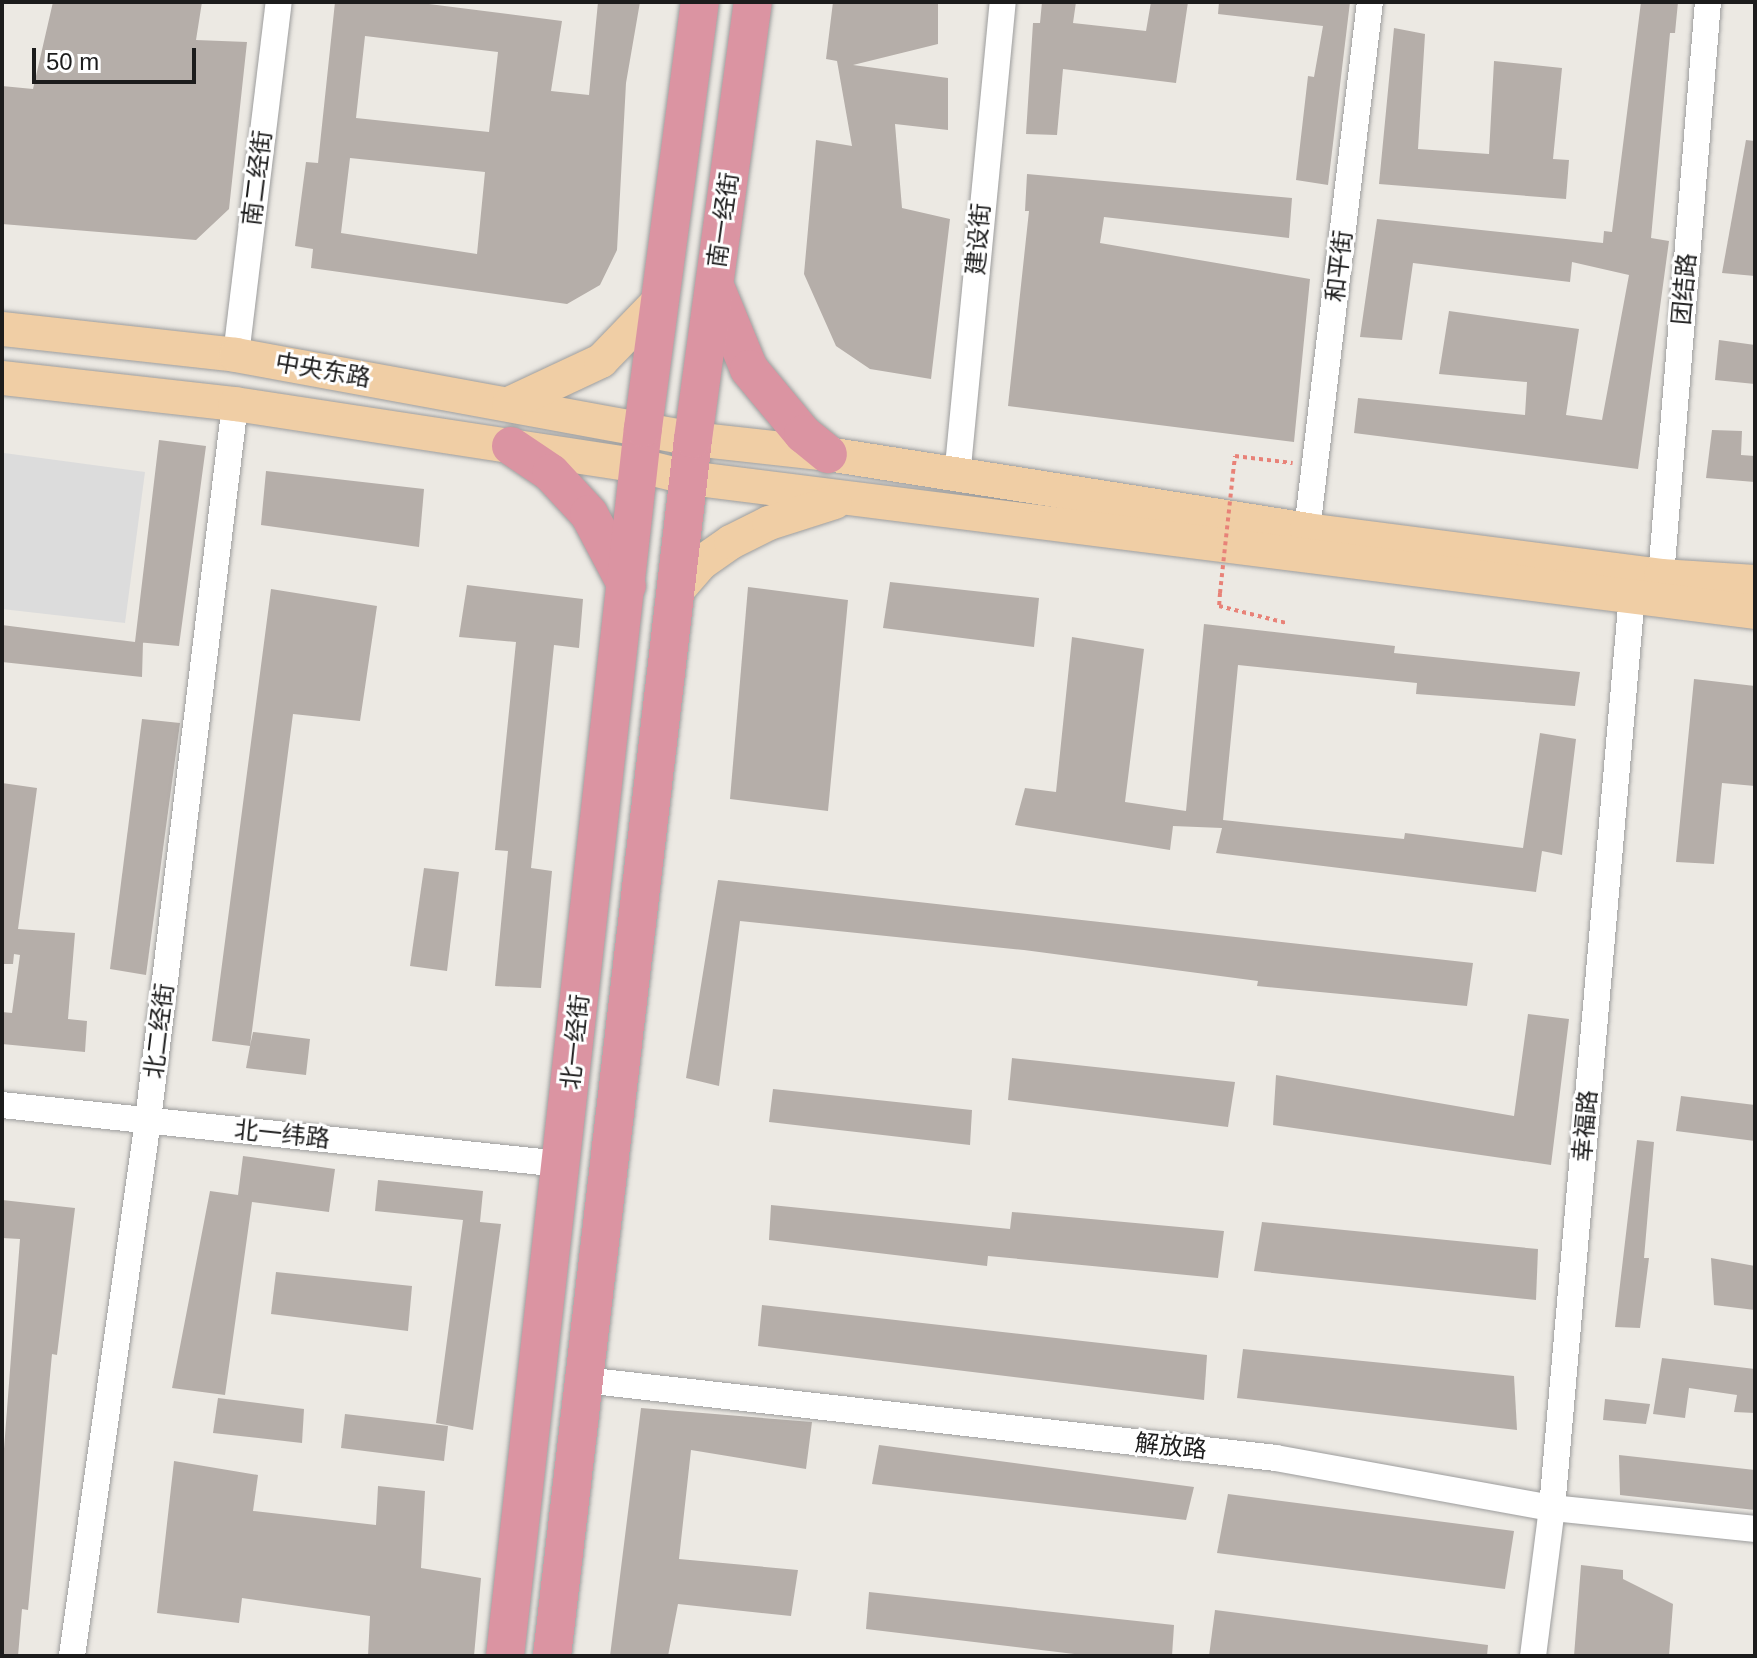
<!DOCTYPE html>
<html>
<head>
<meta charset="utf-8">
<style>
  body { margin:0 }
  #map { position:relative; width:1757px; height:1658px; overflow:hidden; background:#ece9e3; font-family:Arial,"Noto Sans SC",sans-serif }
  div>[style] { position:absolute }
  .parking>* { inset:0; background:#dcdcdc }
  .building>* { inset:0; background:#b5aea9 }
  .path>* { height:4px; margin-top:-2px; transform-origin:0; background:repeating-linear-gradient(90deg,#e88278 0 4px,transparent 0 8px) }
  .roads { filter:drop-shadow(0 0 2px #9d9d9d) drop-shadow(0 0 2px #9d9d9d) }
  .minor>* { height:26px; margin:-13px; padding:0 13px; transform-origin:13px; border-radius:13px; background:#fff }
  .major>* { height:34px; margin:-17px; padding:0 17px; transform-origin:17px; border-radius:17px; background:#f0cea5 }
  .highway>* { height:38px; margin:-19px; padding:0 19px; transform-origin:19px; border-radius:19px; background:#db94a2 }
  .path-bridge>* { height:4px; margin-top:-2px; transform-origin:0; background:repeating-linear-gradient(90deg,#e88278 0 4px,transparent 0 8px) }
  span { translate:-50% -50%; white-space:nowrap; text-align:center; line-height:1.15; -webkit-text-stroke:6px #fff; paint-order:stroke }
  .street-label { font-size:24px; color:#1c1c1c }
  .frame { position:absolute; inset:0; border:4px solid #1c1c1c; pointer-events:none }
  .scale { position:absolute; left:32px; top:48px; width:164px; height:36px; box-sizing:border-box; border:4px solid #1c1c1c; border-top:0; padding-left:10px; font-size:24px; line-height:28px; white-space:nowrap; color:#1c1c1c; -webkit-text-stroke:6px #fff; paint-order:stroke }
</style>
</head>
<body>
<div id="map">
  <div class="parking">
    <i style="clip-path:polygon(4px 453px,145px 472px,125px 623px,2px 609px)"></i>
  </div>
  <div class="building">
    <i style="clip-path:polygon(53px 2px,202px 2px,196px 40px,247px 42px,229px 209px,196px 240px,2px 224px,2px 86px,33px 89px)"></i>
    <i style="clip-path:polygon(evenodd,335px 2px,413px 2px,562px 21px,551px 91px,589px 95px,598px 2px,640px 2px,626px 83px,617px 250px,600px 285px,567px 304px,311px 268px,313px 249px,295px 246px,306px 162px,318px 163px,335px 2px,365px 36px,498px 52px,489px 132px,356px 118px,365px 36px,335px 2px,350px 158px,485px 172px,477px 254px,341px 233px,350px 158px)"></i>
    <i style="clip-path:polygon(833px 2px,938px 2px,938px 44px,853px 65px,948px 78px,948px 130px,895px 124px,902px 208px,950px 219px,931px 379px,870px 369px,836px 346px,804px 274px,816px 140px,852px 146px,837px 61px,826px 59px)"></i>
    <i style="clip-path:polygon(1042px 2px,1076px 2px,1073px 23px,1146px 31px,1151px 2px,1188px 2px,1176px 83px,1063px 69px,1057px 135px,1026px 134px,1033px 23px,1040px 23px)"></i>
    <i style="clip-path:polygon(1219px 2px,1350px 2px,1328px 185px,1296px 180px,1308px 76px,1314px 77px,1323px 26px,1218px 14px)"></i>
    <i style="clip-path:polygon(1641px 2px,1678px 2px,1675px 33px,1670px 33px,1651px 238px,1669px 241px,1638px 469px,1354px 433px,1358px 398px,1525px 415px,1527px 382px,1439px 374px,1449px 311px,1579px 329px,1566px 415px,1602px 420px,1629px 275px,1572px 262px,1570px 282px,1413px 263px,1402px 340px,1360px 337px,1377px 219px,1603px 243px,1604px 231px,1612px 232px)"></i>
    <i style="clip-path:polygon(1394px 28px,1425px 34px,1418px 149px,1489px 154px,1494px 61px,1562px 68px,1553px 159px,1569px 160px,1566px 199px,1379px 184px)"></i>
    <i style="clip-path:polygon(1746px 140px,1755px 141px,1755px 276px,1722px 273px)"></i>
    <i style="clip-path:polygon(1027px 174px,1292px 198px,1289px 238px,1104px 217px,1100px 243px,1310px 279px,1294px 442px,1008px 406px,1029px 211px,1025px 211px)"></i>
    <i style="clip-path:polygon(1719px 340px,1755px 345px,1755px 384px,1715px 380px)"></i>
    <i style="clip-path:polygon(1712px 430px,1742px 431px,1741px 455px,1755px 456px,1755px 482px,1706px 478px)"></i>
    <i style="clip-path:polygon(159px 440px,206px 446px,179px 646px,137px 642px,143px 642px,142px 677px,2px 662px,2px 625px,135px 642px)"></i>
    <i style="clip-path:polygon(266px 471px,424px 489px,419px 547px,261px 525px)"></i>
    <i style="clip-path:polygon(890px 582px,1039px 598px,1034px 647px,883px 628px)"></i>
    <i style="clip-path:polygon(467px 585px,583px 599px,579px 648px,554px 645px,531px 868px,552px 871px,541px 988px,495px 986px,508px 851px,495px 850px,516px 642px,459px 637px)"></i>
    <i style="clip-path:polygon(748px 587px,848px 600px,828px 811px,730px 799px)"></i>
    <i style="clip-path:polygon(271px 589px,377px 606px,360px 721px,293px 714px,250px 1046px,253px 1032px,310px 1039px,306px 1075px,246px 1068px,250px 1046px,212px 1041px)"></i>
    <i style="clip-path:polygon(1204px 624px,1395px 646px,1394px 653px,1580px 672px,1575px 706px,1416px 694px,1417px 683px,1238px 665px,1223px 820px,1404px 839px,1405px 833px,1523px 848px,1540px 733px,1576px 739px,1562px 855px,1542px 851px,1536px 892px,1216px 853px,1222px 828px,1173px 826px,1170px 850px,1015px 825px,1025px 788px,1056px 792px,1072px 637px,1144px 649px,1125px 802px,1186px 811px)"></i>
    <i style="clip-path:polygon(1694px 679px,1755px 686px,1755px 786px,1722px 783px,1714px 864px,1676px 862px)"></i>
    <i style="clip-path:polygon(142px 719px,180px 723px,146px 975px,110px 969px)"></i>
    <i style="clip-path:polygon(2px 783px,37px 788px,18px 929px,75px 933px,68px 1019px,87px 1021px,85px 1052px,2px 1044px,2px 1012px,12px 1013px,20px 955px,14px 954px,13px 964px,2px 964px)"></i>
    <i style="clip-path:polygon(424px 868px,459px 872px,447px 971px,410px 966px)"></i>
    <i style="clip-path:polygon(718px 880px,1473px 963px,1467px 1006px,1257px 986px,1258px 981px,1024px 950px,740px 921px,719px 1086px,686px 1078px)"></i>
    <i style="clip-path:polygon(1528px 1014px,1569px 1019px,1551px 1165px,1273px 1125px,1276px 1075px,1514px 1116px)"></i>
    <i style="clip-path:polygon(1012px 1058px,1235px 1082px,1228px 1127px,1008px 1100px)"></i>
    <i style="clip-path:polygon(773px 1089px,972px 1110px,970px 1145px,769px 1122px)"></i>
    <i style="clip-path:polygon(1681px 1096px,1755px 1105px,1755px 1141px,1676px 1131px)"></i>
    <i style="clip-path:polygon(1637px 1140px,1654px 1142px,1644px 1258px,1649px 1258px,1640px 1328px,1615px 1327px)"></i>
    <i style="clip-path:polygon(243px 1156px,335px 1169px,329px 1212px,252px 1202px,225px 1395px,172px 1388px,210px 1191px,238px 1195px)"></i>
    <i style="clip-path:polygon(378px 1180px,483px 1191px,480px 1222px,501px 1224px,473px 1430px,436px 1423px,463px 1220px,375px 1211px)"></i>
    <i style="clip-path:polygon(2px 1200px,75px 1208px,57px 1355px,52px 1354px,28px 1610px,22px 1609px,18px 1656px,2px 1656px,2px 1475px,20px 1239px,2px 1238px)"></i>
    <i style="clip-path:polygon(771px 1205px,1010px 1229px,1012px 1212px,1224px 1231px,1218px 1278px,988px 1256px,987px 1266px,769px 1240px)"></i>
    <i style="clip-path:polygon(1262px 1222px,1538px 1249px,1536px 1300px,1254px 1271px)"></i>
    <i style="clip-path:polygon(1711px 1258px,1755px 1266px,1755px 1310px,1714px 1305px)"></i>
    <i style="clip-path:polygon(276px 1272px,412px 1286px,408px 1331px,271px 1314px)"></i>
    <i style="clip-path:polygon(762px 1305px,1207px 1355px,1204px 1400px,758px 1346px)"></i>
    <i style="clip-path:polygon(1243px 1349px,1514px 1376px,1517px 1430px,1237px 1398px)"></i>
    <i style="clip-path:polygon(1662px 1358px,1755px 1369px,1755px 1413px,1734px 1412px,1737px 1395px,1689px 1388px,1685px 1418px,1653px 1414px)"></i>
    <i style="clip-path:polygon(218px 1398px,304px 1409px,302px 1443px,213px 1433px)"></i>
    <i style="clip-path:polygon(1605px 1399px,1650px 1404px,1646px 1424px,1603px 1420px)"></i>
    <i style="clip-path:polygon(641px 1408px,812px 1422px,806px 1469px,691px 1450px,679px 1559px,798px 1570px,791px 1616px,678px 1604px,668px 1656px,610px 1656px)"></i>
    <i style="clip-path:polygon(345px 1414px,448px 1426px,444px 1461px,341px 1448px)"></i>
    <i style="clip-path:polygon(879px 1445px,1194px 1487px,1186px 1520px,872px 1484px)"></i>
    <i style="clip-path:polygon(1619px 1455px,1755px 1470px,1755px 1510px,1620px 1495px)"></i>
    <i style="clip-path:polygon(174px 1461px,258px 1475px,253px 1511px,376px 1525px,378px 1486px,425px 1491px,421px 1568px,481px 1578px,474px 1656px,368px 1656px,370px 1616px,242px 1598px,239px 1623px,157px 1613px)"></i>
    <i style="clip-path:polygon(1228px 1494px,1514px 1531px,1505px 1589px,1217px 1553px)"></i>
    <i style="clip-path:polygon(1581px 1565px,1623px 1570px,1623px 1579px,1673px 1604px,1669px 1656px,1574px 1656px)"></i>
    <i style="clip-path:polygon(869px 1592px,1174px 1625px,1172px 1656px,1091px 1656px,866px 1629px)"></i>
    <i style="clip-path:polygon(1215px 1610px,1488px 1645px,1487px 1656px,1209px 1656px)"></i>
  </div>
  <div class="path">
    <i style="left:1233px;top:473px;width:17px;rotate:-83deg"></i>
    <i style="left:1235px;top:456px;width:58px;rotate:6.9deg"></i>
    <i style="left:1220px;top:593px;width:13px;rotate:94deg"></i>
    <i style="left:1219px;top:606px;width:69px;rotate:14.2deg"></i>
  </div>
  <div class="roads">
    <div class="minor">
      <i style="left:236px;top:355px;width:356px;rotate:-83.1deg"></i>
      <i style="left:957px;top:477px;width:477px;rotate:-84.5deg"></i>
      <i style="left:1307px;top:530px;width:532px;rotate:-83.2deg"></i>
      <i style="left:1661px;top:576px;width:576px;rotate:-85.32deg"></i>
      <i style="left:2px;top:1105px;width:562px;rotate:6.03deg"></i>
      <i style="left:584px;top:1380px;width:696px;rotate:6.43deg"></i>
      <i style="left:1276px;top:1458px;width:280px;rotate:10.3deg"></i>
      <i style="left:1552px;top:1508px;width:204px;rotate:5.9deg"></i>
      <i style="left:72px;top:1656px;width:541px;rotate:-81.93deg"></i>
      <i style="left:148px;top:1120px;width:721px;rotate:-83.07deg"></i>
      <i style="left:1533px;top:1656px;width:149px;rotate:-82.7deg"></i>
      <i style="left:1552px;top:1508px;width:916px;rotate:-84.99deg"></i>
    </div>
    <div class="major">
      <i style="left:2px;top:329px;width:235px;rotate:6.3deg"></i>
      <i style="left:236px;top:355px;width:465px;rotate:10.4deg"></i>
      <i style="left:693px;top:439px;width:136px;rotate:6.3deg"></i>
      <i style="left:828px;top:454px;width:485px;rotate:9deg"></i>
      <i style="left:1307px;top:530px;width:357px;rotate:7.4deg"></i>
      <i style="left:1661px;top:576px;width:94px;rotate:3.7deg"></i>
      <i style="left:2px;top:378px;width:234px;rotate:6.4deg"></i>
      <i style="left:235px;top:404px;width:411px;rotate:8.7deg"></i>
      <i style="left:641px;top:466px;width:49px;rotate:14deg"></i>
      <i style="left:689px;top:478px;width:1074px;rotate:7.16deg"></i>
      <i style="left:509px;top:404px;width:102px;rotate:-25.1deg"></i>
      <i style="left:601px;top:361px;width:85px;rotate:-46deg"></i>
      <i style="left:675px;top:593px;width:40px;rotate:-49deg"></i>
      <i style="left:701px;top:563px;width:37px;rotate:-35deg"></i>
      <i style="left:731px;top:542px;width:42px;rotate:-26.6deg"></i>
      <i style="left:769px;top:523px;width:69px;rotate:-17.7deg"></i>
    </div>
    <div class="highway">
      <i style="left:717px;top:291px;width:84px;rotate:67.7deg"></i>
      <i style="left:749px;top:369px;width:85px;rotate:50.3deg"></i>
      <i style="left:803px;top:434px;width:32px;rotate:39deg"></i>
      <i style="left:511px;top:446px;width:48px;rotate:34deg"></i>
      <i style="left:551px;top:473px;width:56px;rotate:47.2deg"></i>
      <i style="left:589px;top:514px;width:81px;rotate:62.2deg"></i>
      <i style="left:505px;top:1656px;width:1236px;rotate:-83.59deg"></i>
      <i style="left:643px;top:428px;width:430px;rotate:-82.4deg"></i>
      <i style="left:552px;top:1656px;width:1225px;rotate:-83.39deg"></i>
      <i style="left:693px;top:439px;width:441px;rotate:-82.2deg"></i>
    </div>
  </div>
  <div class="path-bridge">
    <i style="left:1220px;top:593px;width:121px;rotate:-83.8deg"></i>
  </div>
  <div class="street-label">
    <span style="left:257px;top:178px;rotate:-83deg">南二经街</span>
    <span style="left:723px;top:220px;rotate:-82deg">南一经街</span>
    <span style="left:978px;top:239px;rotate:-85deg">建设街</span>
    <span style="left:1339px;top:266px;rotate:-83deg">和平街</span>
    <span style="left:1684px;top:289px;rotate:-85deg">团结路</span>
    <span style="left:323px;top:370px;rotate:10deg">中央东路</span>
    <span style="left:159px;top:1031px;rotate:-83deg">北二经街</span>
    <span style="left:575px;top:1042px;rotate:-84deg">北一经街</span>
    <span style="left:1585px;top:1126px;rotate:-85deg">幸福路</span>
    <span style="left:282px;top:1134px;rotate:6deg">北一纬路</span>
    <span style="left:1171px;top:1446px;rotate:6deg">解放路</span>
  </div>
  <div class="frame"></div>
  <div class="scale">50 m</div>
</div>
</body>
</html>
